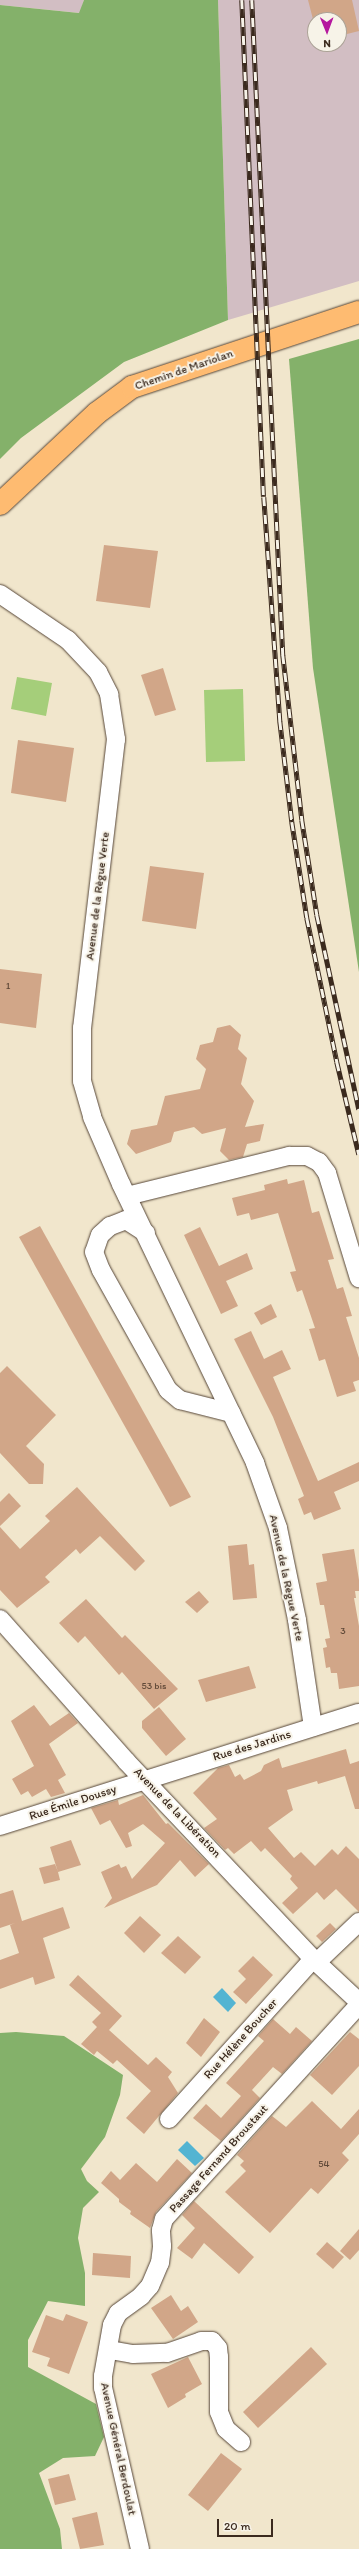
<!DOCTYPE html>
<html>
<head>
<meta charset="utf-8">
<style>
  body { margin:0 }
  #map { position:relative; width:359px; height:2549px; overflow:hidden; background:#f1e6cc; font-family:Itim,sans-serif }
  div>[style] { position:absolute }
  .industrial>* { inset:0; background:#d2bec3 }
  .green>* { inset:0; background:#a5ce7a }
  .forest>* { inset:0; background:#84b16a }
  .water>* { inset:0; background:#53b4d2 }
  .building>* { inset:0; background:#d1a688 }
  .roads { filter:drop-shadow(0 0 1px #564638) drop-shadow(0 0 1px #564638) }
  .minor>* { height:18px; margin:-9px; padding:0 9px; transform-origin:9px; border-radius:9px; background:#fff }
  .major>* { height:22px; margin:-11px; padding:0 11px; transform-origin:11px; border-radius:11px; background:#febb71 }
  .rail>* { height:4.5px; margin-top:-2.25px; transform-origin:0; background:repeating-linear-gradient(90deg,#f7f3e8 0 9px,#3b2a1e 0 18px); box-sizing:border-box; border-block:1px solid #3b2a1e }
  span { translate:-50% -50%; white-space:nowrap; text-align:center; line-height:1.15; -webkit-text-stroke:4px #f7f3e8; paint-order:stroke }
  .number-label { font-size:10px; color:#604938 }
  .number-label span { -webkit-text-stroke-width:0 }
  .street-label { font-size:12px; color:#3b2a1e }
  .north { position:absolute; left:307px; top:12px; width:40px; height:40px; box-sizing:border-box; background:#f7f3e8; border:1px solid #aca397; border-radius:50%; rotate:179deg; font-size:11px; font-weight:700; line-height:16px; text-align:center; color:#3b2a1e }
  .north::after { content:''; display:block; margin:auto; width:14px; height:18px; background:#b5179e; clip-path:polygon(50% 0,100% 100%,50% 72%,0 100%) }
  .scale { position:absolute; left:217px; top:2519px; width:56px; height:18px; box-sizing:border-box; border:2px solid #3b2a1e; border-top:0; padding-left:5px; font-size:12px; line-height:14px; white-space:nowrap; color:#3b2a1e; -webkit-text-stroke:3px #f7f3e8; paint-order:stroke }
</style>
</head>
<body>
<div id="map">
  <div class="industrial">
    <i style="clip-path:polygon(0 0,84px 0,80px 13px,0 5px)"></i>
    <i style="clip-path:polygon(evenodd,218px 0,359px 0,359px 281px,228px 320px,218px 0,315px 20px,339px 20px,339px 44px,315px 44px,315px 20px)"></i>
  </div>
  <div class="green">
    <i style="clip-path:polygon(17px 677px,52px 683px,46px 716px,11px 709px)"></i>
    <i style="clip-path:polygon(243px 689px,245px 761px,206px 762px,204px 690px)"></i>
  </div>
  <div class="forest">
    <i style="clip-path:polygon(84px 0,218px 0,228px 320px,124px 362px,21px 438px,0 459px,0 5px,79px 13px)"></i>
    <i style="clip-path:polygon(359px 339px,359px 972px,313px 668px,289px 359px)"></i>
    <i style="clip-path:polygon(16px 2032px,64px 2036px,123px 2075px,120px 2095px,105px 2137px,81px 2169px,87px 2181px,99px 2192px,83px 2208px,78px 2238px,85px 2273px,85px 2306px,48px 2301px,28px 2340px,28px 2367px,96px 2404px,104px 2437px,95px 2456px,63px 2458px,39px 2473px,60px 2529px,62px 2549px,0 2549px,0 2033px)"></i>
  </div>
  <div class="water">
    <i style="clip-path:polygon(222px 1988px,236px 2003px,228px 2012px,213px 1997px)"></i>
    <i style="clip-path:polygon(187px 2141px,204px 2158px,195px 2166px,178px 2150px)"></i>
  </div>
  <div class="building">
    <i style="clip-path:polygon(308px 0,352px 0,359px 31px,339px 36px,339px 20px,315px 20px,315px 27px)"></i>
    <i style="clip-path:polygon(104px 545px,158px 551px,150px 608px,96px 601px)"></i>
    <i style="clip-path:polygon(163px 668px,176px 710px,155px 716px,141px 675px)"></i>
    <i style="clip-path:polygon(18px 740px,74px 748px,66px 802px,11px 793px)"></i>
    <i style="clip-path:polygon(150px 866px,204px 873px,196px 929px,142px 921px)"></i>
    <i style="clip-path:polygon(0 969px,42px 974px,36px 1028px,0 1023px)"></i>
    <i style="clip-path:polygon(230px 1025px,241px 1035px,238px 1049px,247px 1058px,241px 1084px,254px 1101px,245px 1127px,264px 1124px,260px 1141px,247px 1144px,243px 1157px,229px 1160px,220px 1151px,226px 1128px,202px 1134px,194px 1127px,174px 1132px,171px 1142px,136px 1154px,127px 1144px,131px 1130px,157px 1125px,165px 1096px,200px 1089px,206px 1069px,196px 1059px,200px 1045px,213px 1042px,217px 1028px)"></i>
    <i style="clip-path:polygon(287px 1179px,288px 1184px,304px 1180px,312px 1213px,319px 1211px,334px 1259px,328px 1260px,337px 1289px,343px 1287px,352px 1316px,346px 1317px,359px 1358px,359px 1380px,353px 1382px,356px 1391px,337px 1397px,325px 1359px,319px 1361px,309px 1329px,315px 1328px,302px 1290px,297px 1292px,290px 1272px,296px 1271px,278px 1213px,251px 1220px,249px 1213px,237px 1216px,232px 1198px,265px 1190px,264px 1185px)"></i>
    <i style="clip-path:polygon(40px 1226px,191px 1497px,170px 1507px,19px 1237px)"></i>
    <i style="clip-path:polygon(200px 1227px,219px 1266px,247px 1253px,253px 1269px,226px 1281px,238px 1306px,221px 1314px,184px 1235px)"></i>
    <i style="clip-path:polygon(271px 1304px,277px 1317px,261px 1325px,254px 1313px)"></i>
    <i style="clip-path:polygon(251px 1331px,264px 1359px,282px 1350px,291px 1369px,273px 1377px,318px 1481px,359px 1462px,359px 1481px,334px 1492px,341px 1509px,314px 1520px,311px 1512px,304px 1515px,298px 1499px,304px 1496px,273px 1417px,234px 1339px)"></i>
    <i style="clip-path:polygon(7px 1366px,56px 1415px,26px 1446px,44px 1464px,43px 1484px,29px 1484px,0 1453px,0 1373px)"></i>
    <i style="clip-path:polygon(77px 1487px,145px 1561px,135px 1571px,100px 1536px,80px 1554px,76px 1549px,45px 1577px,50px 1582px,17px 1608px,0 1590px,0 1527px,20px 1549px,50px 1521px,45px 1516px)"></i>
    <i style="clip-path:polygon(9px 1493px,21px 1506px,0 1526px,0 1502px)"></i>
    <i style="clip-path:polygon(247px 1544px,249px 1565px,254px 1564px,257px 1598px,233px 1600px,228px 1546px)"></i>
    <i style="clip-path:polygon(354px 1549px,359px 1580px,359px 1591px,355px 1591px,356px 1598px,354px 1598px,359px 1626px,359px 1686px,339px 1689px,337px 1673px,331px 1673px,330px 1667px,326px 1668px,323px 1648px,327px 1647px,325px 1639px,330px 1638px,324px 1605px,320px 1605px,316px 1583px,327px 1581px,322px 1554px)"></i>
    <i style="clip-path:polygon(199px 1591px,209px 1602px,197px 1613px,185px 1602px)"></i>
    <i style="clip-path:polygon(86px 1599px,122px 1638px,125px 1635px,178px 1689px,154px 1709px,122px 1672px,119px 1675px,85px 1636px,78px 1643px,59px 1623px)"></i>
    <i style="clip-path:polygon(249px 1666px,256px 1688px,206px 1702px,198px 1680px)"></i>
    <i style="clip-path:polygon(34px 1705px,50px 1726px,69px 1713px,78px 1723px,49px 1744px,66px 1775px,58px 1780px,65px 1793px,51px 1797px,46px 1789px,32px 1797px,28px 1791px,21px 1795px,12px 1779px,34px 1766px,11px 1721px)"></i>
    <i style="clip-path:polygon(159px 1707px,186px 1739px,166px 1756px,142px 1728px,142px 1721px)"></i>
    <i style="clip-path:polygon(346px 1749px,350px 1764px,359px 1761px,359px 1809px,355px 1809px,345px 1776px,318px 1784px,317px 1781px,287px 1790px,293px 1810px,268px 1828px,294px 1858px,301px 1852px,315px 1866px,332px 1849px,338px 1855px,346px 1846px,359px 1859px,359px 1912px,336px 1889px,324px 1900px,317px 1892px,293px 1914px,282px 1903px,298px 1888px,290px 1879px,292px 1876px,265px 1848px,261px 1852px,251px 1841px,234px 1854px,228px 1848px,225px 1850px,204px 1828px,217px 1819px,193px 1793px,218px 1768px,229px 1765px,235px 1777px,240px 1774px,244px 1780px,261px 1771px,264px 1765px,279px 1758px,282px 1768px)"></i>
    <i style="clip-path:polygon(143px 1795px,166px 1824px,168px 1823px,209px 1864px,195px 1877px,180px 1860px,157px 1885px,104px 1908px,112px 1898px,101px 1872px,119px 1864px,121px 1868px,126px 1866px,132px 1879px,165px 1843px,143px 1824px,128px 1833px,132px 1846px,126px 1848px,110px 1820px,100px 1825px,91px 1808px,118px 1800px,119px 1805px)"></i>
    <i style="clip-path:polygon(71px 1840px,81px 1865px,58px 1872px,60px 1880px,44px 1884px,39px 1868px,55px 1864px,58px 1872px,50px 1847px)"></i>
    <i style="clip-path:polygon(13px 1890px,22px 1921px,63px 1907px,70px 1928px,43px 1938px,55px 1978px,35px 1985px,33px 1977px,0 1989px,0 1960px,19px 1953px,10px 1925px,15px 1923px,0 1928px,0 1894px)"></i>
    <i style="clip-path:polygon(140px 1916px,161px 1935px,144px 1953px,124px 1933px)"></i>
    <i style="clip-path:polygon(330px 1923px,336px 1929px,322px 1942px,316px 1936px)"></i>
    <i style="clip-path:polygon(178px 1936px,201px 1957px,185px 1974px,161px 1953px)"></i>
    <i style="clip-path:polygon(253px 1956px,273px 1975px,246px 2004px,233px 1992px,246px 1979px,238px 1971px)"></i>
    <i style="clip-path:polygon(78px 1975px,122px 2016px,109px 2030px,148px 2065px,156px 2057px,172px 2072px,168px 2077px,178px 2093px,144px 2134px,126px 2118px,151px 2091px,117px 2060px,113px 2064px,97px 2051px,94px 2055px,81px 2044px,97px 2027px,92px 2022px,101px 2013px,69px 1985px)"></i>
    <i style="clip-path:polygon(204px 2018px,220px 2032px,201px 2057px,186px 2043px)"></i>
    <i style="clip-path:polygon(273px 2019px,290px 2034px,296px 2027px,312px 2041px,282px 2074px,273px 2067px,252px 2090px,260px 2098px,221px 2141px,193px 2118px,206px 2104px,221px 2118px,241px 2096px,226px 2083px,264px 2041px,258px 2036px)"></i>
    <i style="clip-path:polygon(350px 2032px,359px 2039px,359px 2066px,332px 2095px,310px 2075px)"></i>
    <i style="clip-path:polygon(312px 2101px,341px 2129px,359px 2109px,359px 2134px,342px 2153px,349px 2160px,318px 2194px,311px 2188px,270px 2233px,225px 2192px,246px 2171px,240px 2165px,244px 2161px,237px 2155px,272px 2116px,286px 2127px)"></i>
    <i style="clip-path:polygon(177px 2159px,192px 2173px,156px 2212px,150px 2228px,130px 2214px,131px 2211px,119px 2202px,119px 2199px,101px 2183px,111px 2171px,120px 2180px,136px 2163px,157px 2182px)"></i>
    <i style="clip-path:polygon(194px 2201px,254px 2257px,239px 2274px,204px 2243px,192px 2259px,177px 2248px,195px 2228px,182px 2215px)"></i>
    <i style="clip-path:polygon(359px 2229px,359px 2250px,350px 2260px,340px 2251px)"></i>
    <i style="clip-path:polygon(327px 2242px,344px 2257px,333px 2269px,316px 2254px)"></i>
    <i style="clip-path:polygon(93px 2253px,131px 2256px,130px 2278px,92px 2275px)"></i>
    <i style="clip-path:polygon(171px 2295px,181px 2311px,188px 2306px,198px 2322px,173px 2339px,151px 2308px)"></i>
    <i style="clip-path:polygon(66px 2314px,88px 2322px,69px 2374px,47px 2366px,50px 2358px,32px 2352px,46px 2315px,63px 2321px)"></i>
    <i style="clip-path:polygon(311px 2347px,327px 2364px,258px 2428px,243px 2412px)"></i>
    <i style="clip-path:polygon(188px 2357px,202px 2384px,185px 2394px,186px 2397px,168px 2408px,151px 2374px)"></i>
    <i style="clip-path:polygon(221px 2453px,242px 2469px,208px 2511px,188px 2495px)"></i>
    <i style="clip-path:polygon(69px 2474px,76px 2500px,55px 2505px,48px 2479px)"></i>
    <i style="clip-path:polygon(97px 2512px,104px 2545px,80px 2549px,72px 2518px)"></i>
  </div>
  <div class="roads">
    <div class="minor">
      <i style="left:0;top:594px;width:82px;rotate:34.1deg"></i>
      <i style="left:68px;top:640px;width:44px;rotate:46.8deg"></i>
      <i style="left:98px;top:672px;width:25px;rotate:63deg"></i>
      <i style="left:109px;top:694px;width:46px;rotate:81.2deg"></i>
      <i style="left:116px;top:739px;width:291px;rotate:96.7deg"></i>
      <i style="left:82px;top:1028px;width:53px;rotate:90deg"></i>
      <i style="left:82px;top:1081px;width:37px;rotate:74deg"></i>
      <i style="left:92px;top:1117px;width:73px;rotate:66.6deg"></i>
      <i style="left:121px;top:1184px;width:310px;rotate:64.3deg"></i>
      <i style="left:255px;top:1463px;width:69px;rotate:70.5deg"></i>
      <i style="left:278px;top:1528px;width:94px;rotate:78.3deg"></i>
      <i style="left:297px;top:1620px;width:108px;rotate:81.5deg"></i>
      <i style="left:127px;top:1196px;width:167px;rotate:-13.9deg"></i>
      <i style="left:289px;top:1156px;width:18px"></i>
      <i style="left:307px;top:1156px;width:13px;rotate:27deg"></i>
      <i style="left:319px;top:1162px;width:14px;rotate:54deg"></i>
      <i style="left:327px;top:1173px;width:110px;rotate:73.1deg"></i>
      <i style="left:146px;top:1233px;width:24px;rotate:-147deg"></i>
      <i style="left:126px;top:1220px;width:17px;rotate:159deg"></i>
      <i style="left:110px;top:1226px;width:13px;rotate:138deg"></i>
      <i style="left:100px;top:1235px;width:18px;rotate:109deg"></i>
      <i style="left:94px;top:1252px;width:19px;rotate:69deg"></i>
      <i style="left:101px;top:1270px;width:137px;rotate:60.8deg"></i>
      <i style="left:168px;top:1390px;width:16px;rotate:40deg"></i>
      <i style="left:180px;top:1400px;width:53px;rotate:14.3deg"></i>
      <i style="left:0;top:1619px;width:190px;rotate:48.4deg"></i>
      <i style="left:126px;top:1761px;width:272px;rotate:46.6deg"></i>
      <i style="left:313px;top:1959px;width:63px;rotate:43.1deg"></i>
      <i style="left:0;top:1826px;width:376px;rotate:-17.5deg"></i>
      <i style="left:317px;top:1962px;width:58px;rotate:-43.6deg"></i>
      <i style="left:169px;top:2119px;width:215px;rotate:-48deg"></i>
      <i style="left:110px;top:2350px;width:23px;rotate:10deg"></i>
      <i style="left:133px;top:2354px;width:34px;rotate:-2deg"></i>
      <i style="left:167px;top:2353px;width:36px;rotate:-19deg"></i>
      <i style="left:201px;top:2341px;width:11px"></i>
      <i style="left:212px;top:2341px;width:9px;rotate:49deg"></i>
      <i style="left:218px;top:2348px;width:9px;rotate:84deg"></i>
      <i style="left:219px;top:2357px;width:55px;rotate:90deg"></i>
      <i style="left:219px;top:2412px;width:18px;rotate:68deg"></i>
      <i style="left:226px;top:2429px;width:20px;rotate:41deg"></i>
      <i style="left:140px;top:2549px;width:165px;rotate:-102.9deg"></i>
      <i style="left:103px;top:2388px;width:12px;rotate:-90deg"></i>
      <i style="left:103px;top:2376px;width:52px;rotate:-80deg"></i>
      <i style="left:112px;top:2325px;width:13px;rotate:-63deg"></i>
      <i style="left:118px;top:2313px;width:29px;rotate:-36deg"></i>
      <i style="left:141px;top:2296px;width:13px;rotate:-48deg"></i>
      <i style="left:150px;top:2286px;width:25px;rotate:-67deg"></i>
      <i style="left:160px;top:2263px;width:17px;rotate:-83deg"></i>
      <i style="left:162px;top:2246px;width:16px;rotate:-94deg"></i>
      <i style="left:161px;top:2230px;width:11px;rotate:-75deg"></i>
      <i style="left:164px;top:2219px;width:290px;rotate:-47.7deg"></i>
    </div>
    <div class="major">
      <i style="left:0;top:504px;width:133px;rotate:-43.2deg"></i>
      <i style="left:97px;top:413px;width:44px;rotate:-36.6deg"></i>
      <i style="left:132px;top:387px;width:239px;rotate:-18.3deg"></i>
    </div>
  </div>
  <div class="rail">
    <i style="left:242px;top:0;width:497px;rotate:87.5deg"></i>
    <i style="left:264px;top:497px;width:225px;rotate:85.9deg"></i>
    <i style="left:280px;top:721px;width:102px;rotate:83.2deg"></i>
    <i style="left:292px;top:822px;width:97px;rotate:81.1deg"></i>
    <i style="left:307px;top:918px;width:147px;rotate:78.2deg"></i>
    <i style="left:337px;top:1062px;width:95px;rotate:76.6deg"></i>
    <i style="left:252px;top:0;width:656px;rotate:87.29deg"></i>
    <i style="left:283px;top:655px;width:166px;rotate:83.4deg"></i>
    <i style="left:302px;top:820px;width:96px;rotate:81deg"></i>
    <i style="left:317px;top:915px;width:199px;rotate:77.8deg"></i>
  </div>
  <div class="number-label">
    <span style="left:8px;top:986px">1</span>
    <span style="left:343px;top:1631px">3</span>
    <span style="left:154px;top:1686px">53 bis</span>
    <span style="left:324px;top:2164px">54</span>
  </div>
  <div class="street-label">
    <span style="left:184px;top:370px;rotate:-19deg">Chemin de Mariolan</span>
    <span style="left:98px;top:896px;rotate:-83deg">Avenue de la Règue Verte</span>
    <span style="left:286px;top:1578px;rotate:78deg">Avenue de la Règue Verte</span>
    <span style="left:252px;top:1746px;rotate:-17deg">Rue des Jardins</span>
    <span style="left:73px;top:1803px;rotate:-18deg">Rue Émile Doussy</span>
    <span style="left:177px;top:1813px;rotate:46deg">Avenue de la Libération</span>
    <span style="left:241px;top:2039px;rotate:-48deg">Rue Hélène Boucher</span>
    <span style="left:219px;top:2159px;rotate:-48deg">Passage Fernand Broustaut</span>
    <span style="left:118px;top:2449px;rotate:78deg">Avenue Général Berdoulat</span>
  </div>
  <div class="north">N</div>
  <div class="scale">20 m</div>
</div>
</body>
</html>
